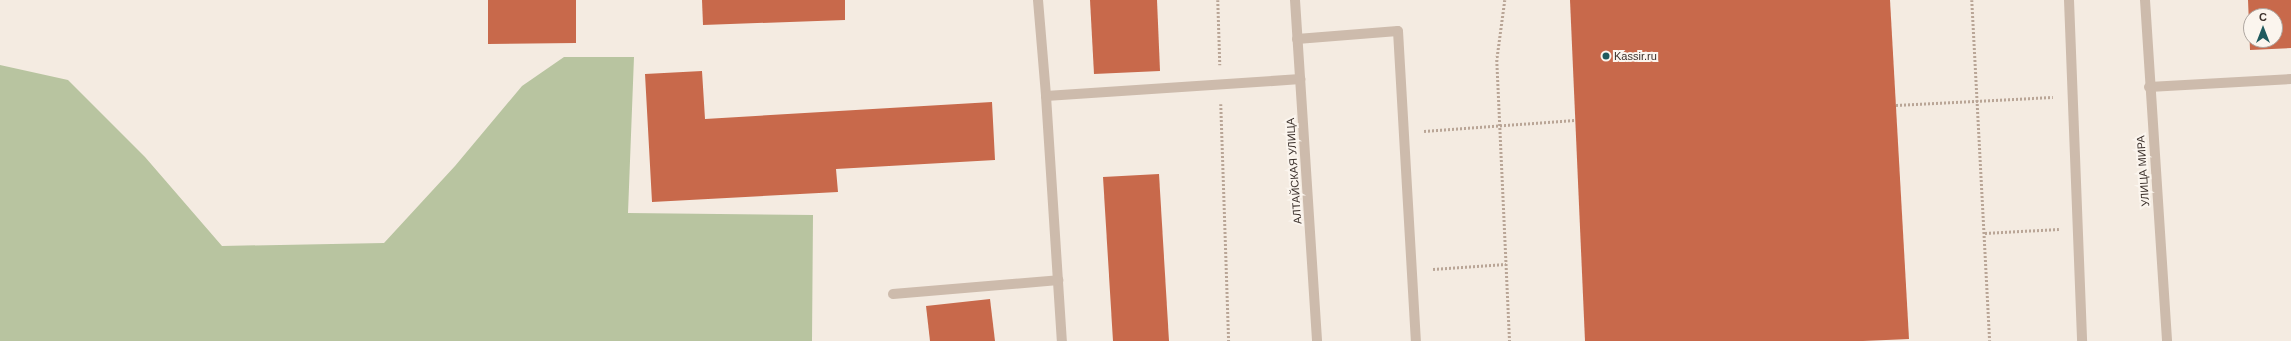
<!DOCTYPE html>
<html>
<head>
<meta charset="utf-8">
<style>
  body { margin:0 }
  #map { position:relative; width:2291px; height:341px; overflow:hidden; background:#f4ebe1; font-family:Helvetica,sans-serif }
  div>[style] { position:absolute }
  .green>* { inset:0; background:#b8c4a0 }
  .building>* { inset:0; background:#c8694b }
  .path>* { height:2.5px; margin-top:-1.25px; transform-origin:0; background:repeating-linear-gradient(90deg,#b9a596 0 2px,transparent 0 4px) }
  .minor>* { height:10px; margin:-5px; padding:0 5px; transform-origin:5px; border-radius:5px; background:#cdbbac }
  .dots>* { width:11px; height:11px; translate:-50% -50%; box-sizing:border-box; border:2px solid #fbf5ee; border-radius:50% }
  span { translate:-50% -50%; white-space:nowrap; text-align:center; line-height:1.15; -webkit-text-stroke:4px #fbf5ee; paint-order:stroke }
  .poi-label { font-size:11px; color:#3b302b }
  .left { translate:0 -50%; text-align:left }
  .street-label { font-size:11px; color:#3b302b }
  .north { position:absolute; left:2243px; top:8px; width:40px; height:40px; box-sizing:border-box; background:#fbf5ee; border:1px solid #aea6a0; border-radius:50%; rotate:0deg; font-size:11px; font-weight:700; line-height:16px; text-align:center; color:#3b302b }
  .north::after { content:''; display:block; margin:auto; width:14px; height:18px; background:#1f5a5e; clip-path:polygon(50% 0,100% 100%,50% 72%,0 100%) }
</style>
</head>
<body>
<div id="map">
  <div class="green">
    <i style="clip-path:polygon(564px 57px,634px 57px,628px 213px,813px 215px,812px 341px,0 341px,0 65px,68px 80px,145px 157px,222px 246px,384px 243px,455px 166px,522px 86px)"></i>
  </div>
  <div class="building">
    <i style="clip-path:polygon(488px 0,576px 0,576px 43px,488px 44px)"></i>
    <i style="clip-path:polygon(702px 0,845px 0,845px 20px,703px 25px)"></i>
    <i style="clip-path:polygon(1090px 0,1157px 0,1160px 71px,1094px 74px)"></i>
    <i style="clip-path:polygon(1570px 0,1890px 0,1909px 339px,1863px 341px,1585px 341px)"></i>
    <i style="clip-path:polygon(evenodd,2248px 0,2291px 0,2291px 48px,2250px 50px,2248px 0,2251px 16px,2275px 16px,2275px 40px,2251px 40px,2251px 16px)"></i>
    <i style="clip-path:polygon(702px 71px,705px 119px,992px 102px,995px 160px,836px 169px,838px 192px,652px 202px,645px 74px)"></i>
    <i style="clip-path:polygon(1159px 174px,1169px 341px,1113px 341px,1103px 177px)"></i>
    <i style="clip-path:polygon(990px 299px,995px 341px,930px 341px,926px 306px)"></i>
  </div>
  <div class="path">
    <i style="left:1218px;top:0;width:65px;rotate:88.2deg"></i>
    <i style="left:1505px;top:0;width:61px;rotate:97.6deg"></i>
    <i style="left:1497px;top:60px;width:281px;rotate:87.4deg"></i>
    <i style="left:1972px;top:0;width:341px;rotate:87deg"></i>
    <i style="left:1221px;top:104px;width:237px;rotate:88.1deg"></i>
    <i style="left:1896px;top:105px;width:157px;rotate:-2.9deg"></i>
    <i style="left:1424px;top:131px;width:151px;rotate:-4.2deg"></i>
    <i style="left:1985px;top:233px;width:74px;rotate:-3.1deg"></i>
    <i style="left:1433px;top:269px;width:73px;rotate:-3.9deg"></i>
  </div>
  <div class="minor">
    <i style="left:1038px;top:0;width:96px;rotate:85.2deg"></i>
    <i style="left:1046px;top:96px;width:255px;rotate:-3.8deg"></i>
    <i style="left:1295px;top:0;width:342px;rotate:86.3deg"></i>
    <i style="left:2069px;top:0;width:341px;rotate:87.8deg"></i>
    <i style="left:2145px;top:0;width:342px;rotate:86.3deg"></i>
    <i style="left:1297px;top:39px;width:101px;rotate:-4.5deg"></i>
    <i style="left:1398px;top:31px;width:311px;rotate:86.7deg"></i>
    <i style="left:2149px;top:87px;width:142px;rotate:-3.2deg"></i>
    <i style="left:1046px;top:96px;width:246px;rotate:86.3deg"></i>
    <i style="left:893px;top:294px;width:166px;rotate:-4.8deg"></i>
  </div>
  <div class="dots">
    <i style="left:1606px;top:56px;background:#1f5a5e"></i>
  </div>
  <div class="poi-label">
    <span class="left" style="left:1614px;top:56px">Kassir.ru</span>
  </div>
  <div class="street-label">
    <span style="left:1294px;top:171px;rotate:-94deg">АЛТАЙСКАЯ УЛИЦА</span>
    <span style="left:2143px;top:171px;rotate:-94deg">УЛИЦА МИРА</span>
  </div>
  <div class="north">С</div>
</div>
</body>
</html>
